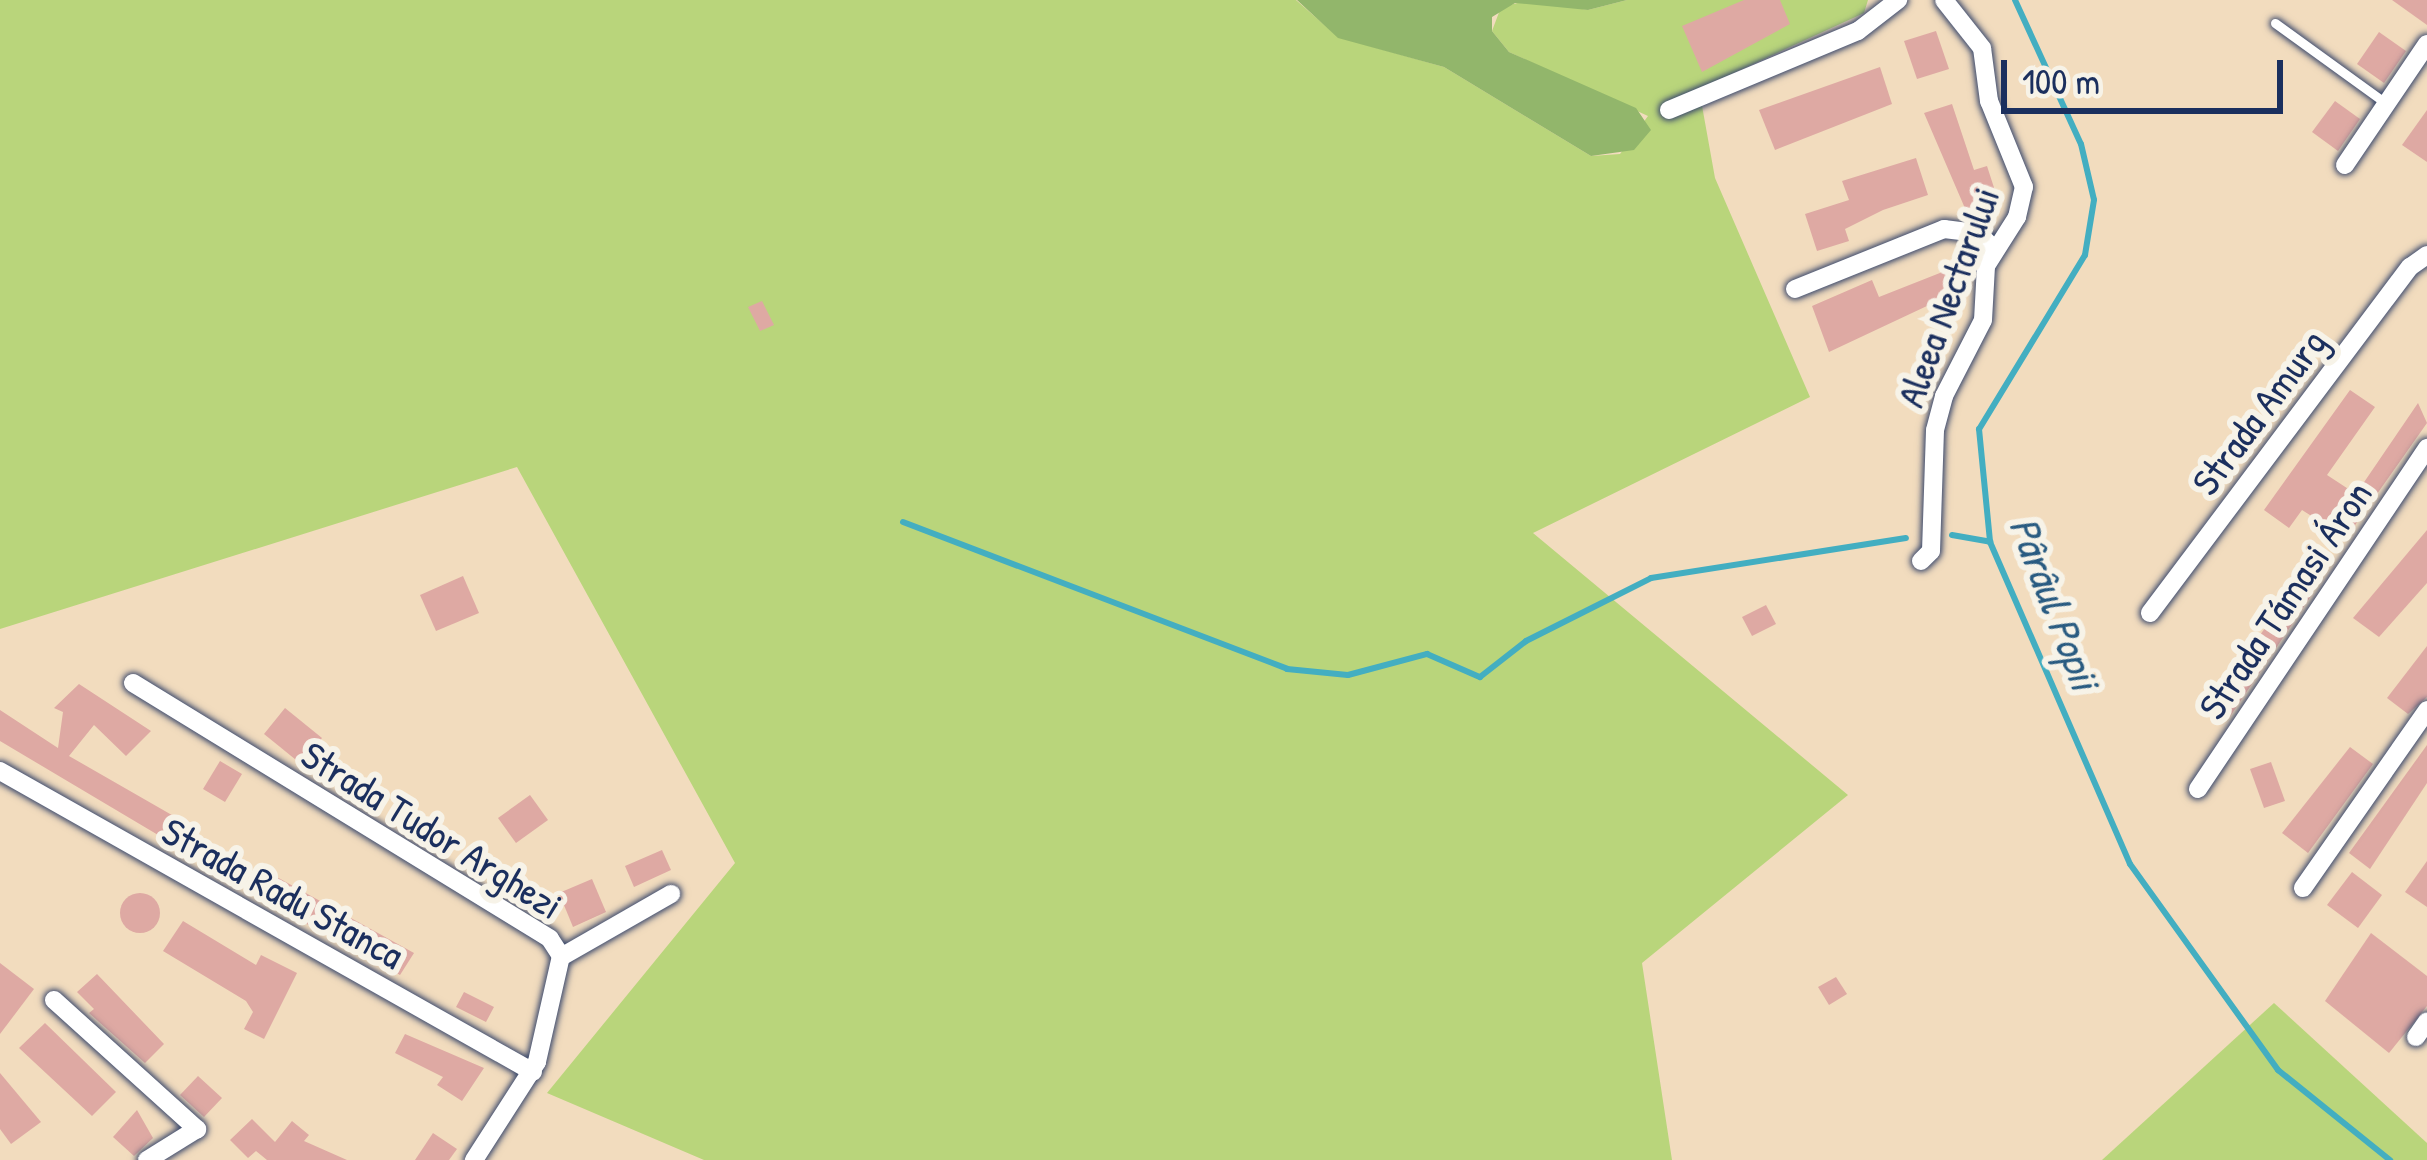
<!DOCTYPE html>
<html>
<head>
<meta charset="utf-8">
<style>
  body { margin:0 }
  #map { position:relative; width:2427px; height:1160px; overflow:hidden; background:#f2dcbe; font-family:"Patrick Hand",sans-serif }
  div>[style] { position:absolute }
  .green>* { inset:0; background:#b9d57b }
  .forest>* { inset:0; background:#92b66b }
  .stream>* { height:6px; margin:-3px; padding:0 3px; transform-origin:3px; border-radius:3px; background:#43aec1 }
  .building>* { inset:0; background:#dea9a3 }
  .round { border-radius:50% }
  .roads { filter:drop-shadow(0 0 3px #3b496c) drop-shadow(0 0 3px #3b496c) }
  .service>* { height:9px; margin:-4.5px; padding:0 4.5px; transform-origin:4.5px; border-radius:4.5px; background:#fff }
  .minor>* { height:18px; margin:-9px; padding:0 9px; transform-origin:9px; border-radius:9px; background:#fff }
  span { translate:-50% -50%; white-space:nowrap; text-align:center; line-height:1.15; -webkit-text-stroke:12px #f7f3e8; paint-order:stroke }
  .street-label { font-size:39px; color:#1b2f5e }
  .water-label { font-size:42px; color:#295b81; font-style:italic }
  .scale { position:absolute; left:2001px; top:60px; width:282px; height:54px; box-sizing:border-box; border:6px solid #1b2f5e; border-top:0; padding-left:15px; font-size:36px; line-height:42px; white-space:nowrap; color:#1b2f5e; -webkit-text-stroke:9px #f7f3e8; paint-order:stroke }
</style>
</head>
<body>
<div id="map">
  <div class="green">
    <i style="clip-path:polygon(0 0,1296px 0,1338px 37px,1444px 67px,1591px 156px,1620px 154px,1648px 116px,1509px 52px,1492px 31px,1501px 7px,1530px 0,1588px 10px,1627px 0,1868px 0,1864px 13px,1699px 89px,1715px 178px,1810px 397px,1533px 533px,1848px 795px,1642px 963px,1672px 1160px,704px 1160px,547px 1093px,735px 863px,517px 467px,0 629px)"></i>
    <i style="clip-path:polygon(2274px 1003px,2427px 1143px,2427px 1160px,2102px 1160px)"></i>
  </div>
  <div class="forest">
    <i style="clip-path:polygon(1297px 0,1627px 0,1588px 10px,1515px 3px,1492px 17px,1492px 31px,1509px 52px,1636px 108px,1651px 130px,1634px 150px,1591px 156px,1444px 67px,1338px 38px)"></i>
  </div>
  <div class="stream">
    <i style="left:2015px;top:0;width:158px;rotate:65.4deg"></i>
    <i style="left:2081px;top:144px;width:57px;rotate:76.9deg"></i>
    <i style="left:2094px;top:200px;width:56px;rotate:99.3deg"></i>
    <i style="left:2085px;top:255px;width:204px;rotate:121.3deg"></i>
    <i style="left:1979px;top:429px;width:114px;rotate:84.4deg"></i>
    <i style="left:1990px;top:542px;width:351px;rotate:66.5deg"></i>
    <i style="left:2130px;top:864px;width:254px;rotate:54.3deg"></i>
    <i style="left:2278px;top:1070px;width:144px;rotate:38.8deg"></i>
    <i style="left:903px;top:522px;width:411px;rotate:20.9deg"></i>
    <i style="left:1287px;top:669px;width:61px;rotate:5.6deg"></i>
    <i style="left:1348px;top:675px;width:82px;rotate:-14.9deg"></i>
    <i style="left:1427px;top:654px;width:58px;rotate:23.5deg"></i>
    <i style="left:1480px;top:677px;width:58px;rotate:-38deg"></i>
    <i style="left:1526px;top:641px;width:140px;rotate:-26.7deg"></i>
    <i style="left:1651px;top:578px;width:258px;rotate:-8.9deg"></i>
    <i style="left:1952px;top:535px;width:39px;rotate:10deg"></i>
  </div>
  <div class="building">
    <i style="clip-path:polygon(1744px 0,1780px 0,1790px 24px,1702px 72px,1682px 26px)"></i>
    <i style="clip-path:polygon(2392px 0,2427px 0,2427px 25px)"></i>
    <i style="clip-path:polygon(1936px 31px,1949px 69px,1917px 79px,1904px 41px)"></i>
    <i style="clip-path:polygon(2379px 32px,2406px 51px,2384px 83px,2357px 64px)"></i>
    <i style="clip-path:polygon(1880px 67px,1892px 104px,1775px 150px,1759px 110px)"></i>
    <i style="clip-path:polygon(2335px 101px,2360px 119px,2338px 151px,2312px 132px)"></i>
    <i style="clip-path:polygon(1952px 104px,1974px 170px,1987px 166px,1999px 203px,1967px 213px,1924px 113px)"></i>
    <i style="clip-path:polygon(2427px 110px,2427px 162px,2402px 145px)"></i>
    <i style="clip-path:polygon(1916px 158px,1928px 195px,1883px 210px,1845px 229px,1849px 241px,1817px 251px,1805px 214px,1849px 200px,1842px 181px)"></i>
    <i style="clip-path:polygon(1950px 269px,1961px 290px,1829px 352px,1812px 306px,1872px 280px,1879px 297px)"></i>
    <i style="clip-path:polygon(762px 301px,774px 325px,760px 331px,748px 307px)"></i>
    <i style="clip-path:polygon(2350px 390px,2375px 407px,2327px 475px,2356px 494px,2418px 403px,2427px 423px,2346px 538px,2302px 510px,2289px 528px,2264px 510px)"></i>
    <i style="clip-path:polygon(2427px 530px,2427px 583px,2379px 637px,2353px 618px)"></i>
    <i style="clip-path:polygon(463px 576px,479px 613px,436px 631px,420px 595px)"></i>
    <i style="clip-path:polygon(2299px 582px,2313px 593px,2229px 718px,2209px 704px)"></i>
    <i style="clip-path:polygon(1766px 605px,1776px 624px,1752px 636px,1742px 617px)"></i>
    <i style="clip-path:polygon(2427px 646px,2427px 697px,2408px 714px,2387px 698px)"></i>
    <i style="clip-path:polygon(79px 684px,151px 731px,126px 756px,94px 725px,69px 756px,198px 830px,185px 851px,0 741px,0 710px,58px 748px,63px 712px,54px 708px)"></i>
    <i style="clip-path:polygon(285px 708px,322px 738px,301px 764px,264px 734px)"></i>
    <i style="clip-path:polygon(2427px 745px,2427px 783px,2370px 869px,2349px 853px)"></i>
    <i style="clip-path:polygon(2350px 747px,2373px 764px,2308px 853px,2282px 833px)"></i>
    <i style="clip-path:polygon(220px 761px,242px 774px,225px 802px,203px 789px)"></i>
    <i style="clip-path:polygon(2271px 762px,2285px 801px,2264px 808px,2250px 769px)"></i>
    <i style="clip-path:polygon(530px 795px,548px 820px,516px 843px,498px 818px)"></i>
    <i style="clip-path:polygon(662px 850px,671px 870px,634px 887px,625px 866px)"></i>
    <i style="clip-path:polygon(2427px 861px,2427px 907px,2405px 892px)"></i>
    <i style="clip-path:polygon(2352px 872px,2382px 895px,2358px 928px,2327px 905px)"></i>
    <i style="clip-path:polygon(275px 876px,414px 953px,400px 975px,261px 899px)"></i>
    <i style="clip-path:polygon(592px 879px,606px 912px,573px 927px,559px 893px)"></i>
    <i class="round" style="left:120px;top:893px;width:40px;height:40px"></i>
    <i style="clip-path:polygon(183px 921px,256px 965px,261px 955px,297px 973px,264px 1039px,244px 1029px,253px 1012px,246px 1001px,163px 951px)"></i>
    <i style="clip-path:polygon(2371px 933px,2427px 976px,2427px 1006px,2389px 1053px,2325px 1001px)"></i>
    <i style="clip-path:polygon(0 963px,34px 989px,0 1034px)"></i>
    <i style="clip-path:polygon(97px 974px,164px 1044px,145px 1063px,89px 1013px,94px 1009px,77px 992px)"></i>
    <i style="clip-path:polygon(1836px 977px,1847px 994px,1829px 1005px,1818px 987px)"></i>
    <i style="clip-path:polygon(464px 992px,494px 1007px,486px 1022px,456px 1007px)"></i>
    <i style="clip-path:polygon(45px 1023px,116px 1092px,92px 1116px,19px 1048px)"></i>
    <i style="clip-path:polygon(405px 1034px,484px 1068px,462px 1101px,437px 1085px,443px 1077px,395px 1053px)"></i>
    <i style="clip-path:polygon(0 1073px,41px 1122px,11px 1144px,0 1129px)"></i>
    <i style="clip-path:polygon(198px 1076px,222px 1098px,204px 1117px,180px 1095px)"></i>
    <i style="clip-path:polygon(137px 1110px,153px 1138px,134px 1156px,113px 1137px)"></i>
    <i style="clip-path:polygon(252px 1119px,275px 1142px,292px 1121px,309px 1135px,304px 1141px,347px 1160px,267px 1160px,256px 1151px,248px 1158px,230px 1140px)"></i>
    <i style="clip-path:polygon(433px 1133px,457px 1149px,449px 1160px,415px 1160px)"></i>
  </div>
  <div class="roads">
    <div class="service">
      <i style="left:2275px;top:23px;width:138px;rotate:35.9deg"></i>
    </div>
    <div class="minor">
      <i style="left:1669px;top:110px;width:205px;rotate:-22.7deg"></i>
      <i style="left:1858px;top:31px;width:51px;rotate:-37.8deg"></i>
      <i style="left:2345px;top:165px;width:146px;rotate:-55.9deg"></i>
      <i style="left:1795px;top:289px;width:161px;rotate:-21.9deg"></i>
      <i style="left:1944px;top:229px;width:34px;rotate:7deg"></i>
      <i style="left:1978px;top:233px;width:20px;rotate:45deg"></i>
      <i style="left:1921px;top:561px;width:14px;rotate:-45deg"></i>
      <i style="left:1931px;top:551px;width:121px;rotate:-88.1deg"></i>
      <i style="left:1935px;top:430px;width:35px;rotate:-75deg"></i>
      <i style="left:1944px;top:396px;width:85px;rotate:-62.8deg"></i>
      <i style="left:1983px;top:320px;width:54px;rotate:-86.8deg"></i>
      <i style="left:1986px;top:266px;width:58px;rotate:-57.7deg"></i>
      <i style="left:2017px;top:217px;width:31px;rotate:-77deg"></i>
      <i style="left:2024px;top:187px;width:93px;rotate:-112.1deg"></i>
      <i style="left:1989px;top:101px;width:53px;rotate:-97.5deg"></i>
      <i style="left:1982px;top:48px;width:61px;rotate:-128.4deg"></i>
      <i style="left:2150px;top:613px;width:433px;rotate:-53.1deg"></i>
      <i style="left:2410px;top:267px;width:21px;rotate:-35deg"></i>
      <i style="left:133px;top:683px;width:489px;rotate:31.5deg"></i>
      <i style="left:550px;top:939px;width:20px;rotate:57deg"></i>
      <i style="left:561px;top:956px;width:109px;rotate:102.8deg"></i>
      <i style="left:537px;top:1062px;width:117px;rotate:122.7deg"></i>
      <i style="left:0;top:771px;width:612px;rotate:29.45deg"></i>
      <i style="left:2198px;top:789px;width:411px;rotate:-56.1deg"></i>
      <i style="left:2303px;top:888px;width:217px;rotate:-55.1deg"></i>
      <i style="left:561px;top:957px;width:127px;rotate:-29.8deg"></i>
      <i style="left:54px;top:1000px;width:193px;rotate:42.1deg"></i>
      <i style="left:197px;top:1129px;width:59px;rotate:148.2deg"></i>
      <i style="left:2416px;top:1037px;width:19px;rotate:-55deg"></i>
    </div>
  </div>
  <div class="street-label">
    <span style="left:1948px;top:297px;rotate:-70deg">Aleea Nectarului</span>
    <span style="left:2259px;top:412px;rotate:-53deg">Strada Amurg</span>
    <span style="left:2285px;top:600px;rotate:-56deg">Strada Támasi Áron</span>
    <span style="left:432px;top:830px;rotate:32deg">Strada Tudor Arghezi</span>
    <span style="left:283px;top:893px;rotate:29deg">Strada Radu Stanca</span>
  </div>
  <div class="water-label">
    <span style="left:2055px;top:603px;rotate:69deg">Pârâul Popii</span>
  </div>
  <div class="scale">100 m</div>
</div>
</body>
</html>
